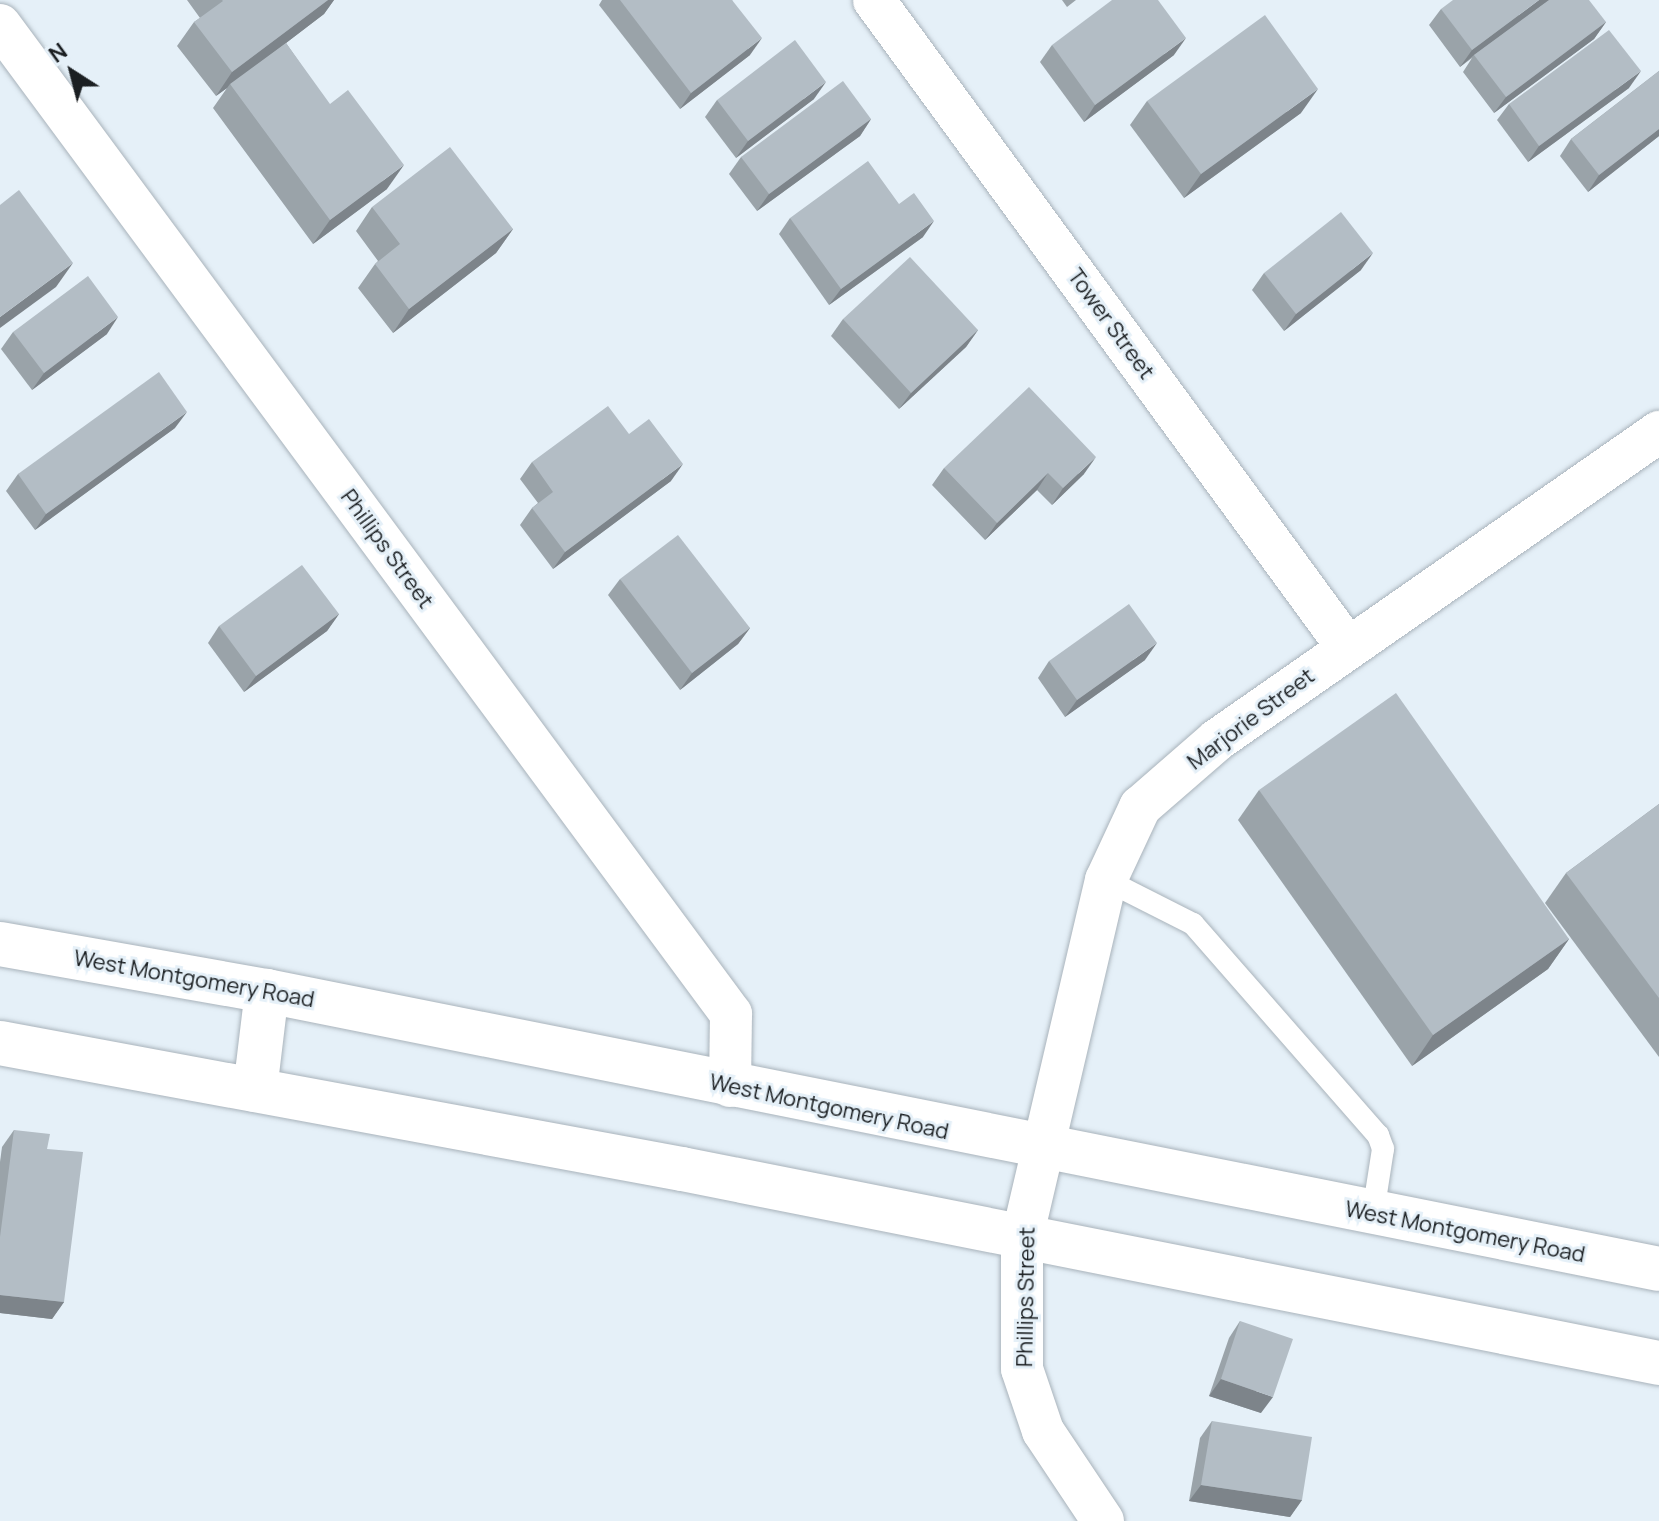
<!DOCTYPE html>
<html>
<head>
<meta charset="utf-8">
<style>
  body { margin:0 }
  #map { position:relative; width:1659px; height:1521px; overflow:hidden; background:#e5f0f8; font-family:Manrope,sans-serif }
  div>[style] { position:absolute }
  .roads { filter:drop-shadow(0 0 2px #a9b3bb) drop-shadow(0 0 2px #a9b3bb) }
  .lane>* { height:22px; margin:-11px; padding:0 11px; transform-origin:11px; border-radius:11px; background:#fff }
  .street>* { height:42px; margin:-21px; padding:0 21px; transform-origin:21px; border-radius:21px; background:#fff }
  .secondary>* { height:44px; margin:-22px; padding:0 22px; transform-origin:22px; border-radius:22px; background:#fff }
  .wall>* { inset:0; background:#9aa3a9 }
  .shaded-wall>* { inset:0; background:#7d848a }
  .building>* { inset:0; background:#b3bdc5 }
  span { translate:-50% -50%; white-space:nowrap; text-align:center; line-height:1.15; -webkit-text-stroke:6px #e5f0f8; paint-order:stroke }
  .street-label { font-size:22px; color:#1b1f22 }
  .north { position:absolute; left:32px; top:32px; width:80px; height:80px; -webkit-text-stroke:6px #e5f0f8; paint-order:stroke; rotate:324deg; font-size:22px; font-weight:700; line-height:32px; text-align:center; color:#1b1f22 }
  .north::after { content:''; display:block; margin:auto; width:28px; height:36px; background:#1b1f22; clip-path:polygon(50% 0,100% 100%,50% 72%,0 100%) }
</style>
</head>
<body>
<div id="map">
  <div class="roads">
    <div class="lane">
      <i style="left:1106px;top:880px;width:97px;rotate:26.8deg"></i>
      <i style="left:1193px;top:924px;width:281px;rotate:48.8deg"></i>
      <i style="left:1378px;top:1135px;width:15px;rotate:70deg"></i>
      <i style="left:1383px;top:1149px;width:65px;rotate:98.9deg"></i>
    </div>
    <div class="street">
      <i style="left:874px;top:0;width:803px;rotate:53.82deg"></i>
      <i style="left:0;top:25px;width:1230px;rotate:53.53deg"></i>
      <i style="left:731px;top:1014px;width:72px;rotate:90.8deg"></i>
      <i style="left:1103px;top:1521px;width:108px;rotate:-123.7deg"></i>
      <i style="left:1043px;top:1431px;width:65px;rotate:-108.7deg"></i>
      <i style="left:1022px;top:1369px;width:131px;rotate:-90deg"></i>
      <i style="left:1022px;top:1238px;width:368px;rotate:-76.8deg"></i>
      <i style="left:1106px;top:880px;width:81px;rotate:-65deg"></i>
      <i style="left:1140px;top:807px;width:102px;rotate:-41deg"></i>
      <i style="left:1217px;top:740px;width:539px;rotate:-34.87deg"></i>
    </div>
    <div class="secondary">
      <i style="left:0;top:944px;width:271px;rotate:10deg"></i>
      <i style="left:267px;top:991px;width:1419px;rotate:11.29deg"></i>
      <i style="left:0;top:1043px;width:694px;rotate:10.47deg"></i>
      <i style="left:682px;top:1169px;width:996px;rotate:11.23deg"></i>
      <i style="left:255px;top:1090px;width:100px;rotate:-83.1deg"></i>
    </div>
  </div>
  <div class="wall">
    <i style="clip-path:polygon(187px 0,334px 0,324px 14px,286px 43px,387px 189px,313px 244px,213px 108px,227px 88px,216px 96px,177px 46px,194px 22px,200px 18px)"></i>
    <i style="clip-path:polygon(602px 0,732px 0,750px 55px,680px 109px,599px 5px)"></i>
    <i style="clip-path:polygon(1062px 0,1076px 0,1067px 7px)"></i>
    <i style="clip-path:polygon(1441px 9px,1606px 22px,1594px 39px,1494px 113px,1463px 72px,1472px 58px,1460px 67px,1429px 25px)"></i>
    <i style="clip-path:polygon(1052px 45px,1174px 55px,1084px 122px,1040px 62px)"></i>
    <i style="clip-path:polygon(1659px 71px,1659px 136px,1588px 192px,1560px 156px,1571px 139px)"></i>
    <i style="clip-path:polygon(1629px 88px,1528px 162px,1497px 120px,1509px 104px)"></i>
    <i style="clip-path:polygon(814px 99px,736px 158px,705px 117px,717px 100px)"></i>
    <i style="clip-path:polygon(1147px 101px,1301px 113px,1184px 198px,1130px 125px)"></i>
    <i style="clip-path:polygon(871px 119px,860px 136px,757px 211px,729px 174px,741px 157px)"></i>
    <i style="clip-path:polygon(372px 207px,513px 229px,496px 253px,393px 333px,358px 288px,375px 264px,378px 261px,356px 231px)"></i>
    <i style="clip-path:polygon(790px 218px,923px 237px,829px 305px,779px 234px)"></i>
    <i style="clip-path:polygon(1361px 270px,1284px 331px,1252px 290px,1264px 273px)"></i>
    <i style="clip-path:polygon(843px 319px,978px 330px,966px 347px,899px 409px,831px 336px)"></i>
    <i style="clip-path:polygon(13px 332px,107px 334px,32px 390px,1px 349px)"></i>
    <i style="clip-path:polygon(175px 428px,35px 530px,6px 491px,18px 474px)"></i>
    <i style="clip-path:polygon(532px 462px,671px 481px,553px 569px,520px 525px,532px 508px,538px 503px,520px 479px)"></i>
    <i style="clip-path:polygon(944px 468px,1084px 474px,1052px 505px,1037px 490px,985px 540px,932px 485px)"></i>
    <i style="clip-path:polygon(620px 579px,750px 628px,738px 644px,680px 690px,608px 595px)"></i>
    <i style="clip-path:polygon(339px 614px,327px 631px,244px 692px,208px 643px,219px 626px)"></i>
    <i style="clip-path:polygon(1145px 660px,1065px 717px,1038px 678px,1049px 661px)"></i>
    <i style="clip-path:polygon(1259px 790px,1569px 939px,1548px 969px,1412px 1066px,1238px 820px)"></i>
    <i style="clip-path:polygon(1659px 804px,1659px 1057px,1545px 903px,1566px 873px)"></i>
    <i style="clip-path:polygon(14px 1130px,47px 1149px,64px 1302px,52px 1319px,0 1313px,0 1162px,2px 1147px)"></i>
    <i style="clip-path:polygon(1240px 1321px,1261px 1413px,1209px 1396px,1229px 1338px)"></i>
    <i style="clip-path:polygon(1212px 1421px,1302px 1500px,1290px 1517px,1189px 1501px,1200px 1438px)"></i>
  </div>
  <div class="shaded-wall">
    <i style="clip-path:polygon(328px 0,334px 0,324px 14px,231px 85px,230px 84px,227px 88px,216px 96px,232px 72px)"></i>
    <i style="clip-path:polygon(1539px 0,1550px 0,1474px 55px,1460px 67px,1472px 50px)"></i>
    <i style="clip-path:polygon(1606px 22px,1594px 39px,1494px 113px,1506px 97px)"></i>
    <i style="clip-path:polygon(762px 38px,750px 55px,680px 109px,691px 93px)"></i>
    <i style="clip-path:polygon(1186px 38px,1174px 55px,1084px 122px,1095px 105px)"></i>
    <i style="clip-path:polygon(1641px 71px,1629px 88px,1528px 162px,1539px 146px)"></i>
    <i style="clip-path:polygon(826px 82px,814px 99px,736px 158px,748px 141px)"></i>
    <i style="clip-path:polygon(1318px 89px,1301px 113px,1184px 198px,1201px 174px)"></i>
    <i style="clip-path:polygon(871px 119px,860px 136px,757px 211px,769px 194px)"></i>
    <i style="clip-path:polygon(1659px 129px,1659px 136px,1588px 192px,1599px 175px)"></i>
    <i style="clip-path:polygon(404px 165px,387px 189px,313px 244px,330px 220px)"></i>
    <i style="clip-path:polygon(934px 221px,923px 237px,829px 305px,841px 289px)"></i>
    <i style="clip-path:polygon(513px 229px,496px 253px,393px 333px,409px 309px)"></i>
    <i style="clip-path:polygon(1373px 253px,1361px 270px,1284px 331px,1296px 314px)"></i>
    <i style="clip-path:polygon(73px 263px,56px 287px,0 328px,0 317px)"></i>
    <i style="clip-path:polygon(118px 317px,107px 334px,32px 390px,44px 373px)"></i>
    <i style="clip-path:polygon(978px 330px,966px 347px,899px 409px,911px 393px)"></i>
    <i style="clip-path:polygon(187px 412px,175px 428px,35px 530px,46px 514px)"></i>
    <i style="clip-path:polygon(1096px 457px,1084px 474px,1052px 505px,1063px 488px)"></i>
    <i style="clip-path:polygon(683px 464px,671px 481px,553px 569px,565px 552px)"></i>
    <i style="clip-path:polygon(1048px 473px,1037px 490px,985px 540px,997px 523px)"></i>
    <i style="clip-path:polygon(339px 614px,327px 631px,244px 692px,256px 676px)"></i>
    <i style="clip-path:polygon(750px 628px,738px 644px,680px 690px,692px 673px)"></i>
    <i style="clip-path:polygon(1157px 643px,1145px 660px,1065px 717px,1077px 700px)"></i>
    <i style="clip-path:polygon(1569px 939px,1548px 969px,1412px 1066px,1433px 1035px)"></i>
    <i style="clip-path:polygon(0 1295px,64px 1302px,52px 1319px,0 1313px)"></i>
    <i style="clip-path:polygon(1221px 1379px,1273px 1397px,1261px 1413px,1209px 1396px)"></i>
    <i style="clip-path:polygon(1201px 1485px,1302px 1500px,1290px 1517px,1189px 1501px)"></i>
  </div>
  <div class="building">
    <i style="clip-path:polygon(222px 0,328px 0,232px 72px,194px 22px,223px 1px)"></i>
    <i style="clip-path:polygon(620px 0,732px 0,762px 38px,691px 93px)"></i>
    <i style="clip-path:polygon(1112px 0,1158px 0,1186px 38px,1095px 105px,1052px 45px)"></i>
    <i style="clip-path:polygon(1453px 0,1539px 0,1472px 50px,1441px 9px)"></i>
    <i style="clip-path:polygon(1549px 0,1589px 0,1606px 22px,1506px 97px,1474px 55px)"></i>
    <i style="clip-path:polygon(1265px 15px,1318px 89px,1201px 174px,1147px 101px)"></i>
    <i style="clip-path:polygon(1609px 30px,1641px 71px,1539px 146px,1509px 104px)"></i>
    <i style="clip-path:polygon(795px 40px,826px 82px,748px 141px,717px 100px)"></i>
    <i style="clip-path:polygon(286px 43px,330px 104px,348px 90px,404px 165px,330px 220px,230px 84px)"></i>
    <i style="clip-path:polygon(1659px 71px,1659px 129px,1599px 175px,1571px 139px)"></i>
    <i style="clip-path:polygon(843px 81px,871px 119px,769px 194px,741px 157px)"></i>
    <i style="clip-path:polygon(450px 147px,513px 229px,409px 309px,375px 264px,400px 244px,372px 207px)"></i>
    <i style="clip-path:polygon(868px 161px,899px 204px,914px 193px,934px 221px,841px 289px,790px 218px)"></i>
    <i style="clip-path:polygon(19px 190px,73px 263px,0 317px,0 205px)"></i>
    <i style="clip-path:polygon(1341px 212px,1373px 253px,1296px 314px,1264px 273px)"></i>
    <i style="clip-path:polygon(910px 257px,978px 330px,911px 393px,843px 319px)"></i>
    <i style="clip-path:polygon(88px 276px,118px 317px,44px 373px,13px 332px)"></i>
    <i style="clip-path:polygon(159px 372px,187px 412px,46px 514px,18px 474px)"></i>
    <i style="clip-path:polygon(1029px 387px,1096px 457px,1063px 488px,1048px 473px,997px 523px,944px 468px)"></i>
    <i style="clip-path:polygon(608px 406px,629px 434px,649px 419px,683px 464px,565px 552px,532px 508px,553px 492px,532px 462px)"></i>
    <i style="clip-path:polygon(678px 535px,750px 628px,692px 673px,620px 579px)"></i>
    <i style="clip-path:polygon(302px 565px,339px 614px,256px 676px,219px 626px)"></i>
    <i style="clip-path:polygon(1129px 604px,1157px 643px,1077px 700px,1049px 661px)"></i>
    <i style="clip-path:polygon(1396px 693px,1569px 939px,1433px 1035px,1259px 790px)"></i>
    <i style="clip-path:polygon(1659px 804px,1659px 998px,1566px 873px)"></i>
    <i style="clip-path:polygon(14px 1130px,50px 1134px,47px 1149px,83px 1152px,64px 1302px,0 1295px,0 1237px)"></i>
    <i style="clip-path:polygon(1240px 1321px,1293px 1339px,1273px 1397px,1221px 1379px)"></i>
    <i style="clip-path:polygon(1212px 1421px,1312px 1437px,1302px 1500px,1201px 1485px)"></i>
  </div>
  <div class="street-label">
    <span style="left:1111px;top:324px;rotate:54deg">Tower Street</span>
    <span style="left:387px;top:549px;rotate:54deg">Phillips Street</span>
    <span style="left:1251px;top:719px;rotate:-37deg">Marjorie Street</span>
    <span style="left:194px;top:979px;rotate:10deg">West Montgomery Road</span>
    <span style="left:829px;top:1107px;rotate:12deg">West Montgomery Road</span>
    <span style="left:1465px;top:1232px;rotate:11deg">West Montgomery Road</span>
    <span style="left:1026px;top:1297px;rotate:-89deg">Phillips Street</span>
  </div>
  <div class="north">N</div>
</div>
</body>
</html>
